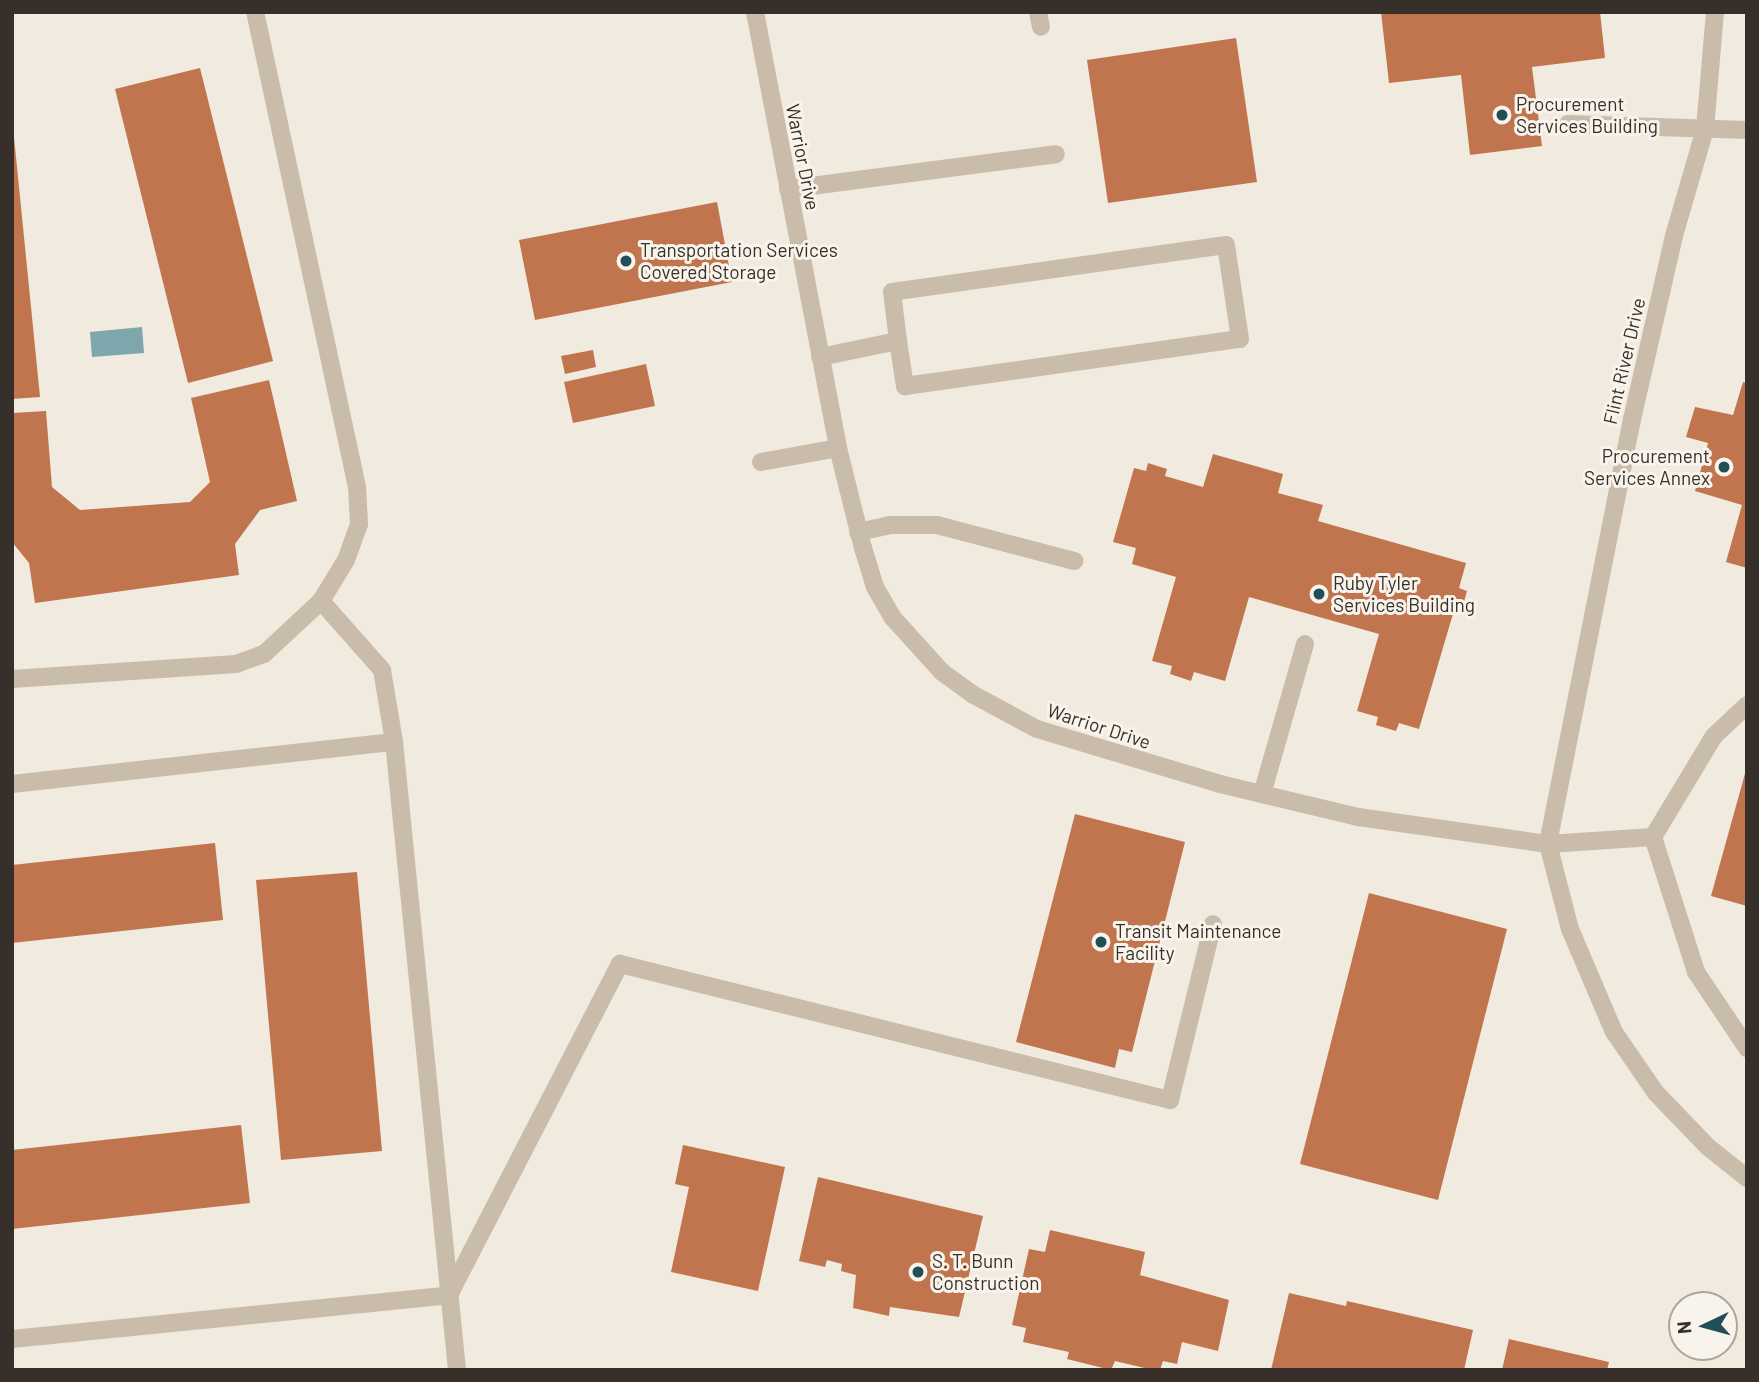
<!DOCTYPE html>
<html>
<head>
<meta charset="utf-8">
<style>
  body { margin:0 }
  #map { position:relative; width:1759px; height:1382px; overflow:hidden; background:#f1eade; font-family:Barlow,sans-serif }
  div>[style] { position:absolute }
  .water>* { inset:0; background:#7ea6ad }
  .building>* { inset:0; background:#c0754e }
  .minor>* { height:18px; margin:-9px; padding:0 9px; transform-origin:9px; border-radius:9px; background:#c9bcab }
  .dots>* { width:19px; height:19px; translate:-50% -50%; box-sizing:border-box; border:4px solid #f9f4eb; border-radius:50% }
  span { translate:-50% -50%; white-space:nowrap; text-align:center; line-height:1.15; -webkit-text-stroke:6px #f9f4eb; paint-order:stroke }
  .poi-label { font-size:19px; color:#372f2a }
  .left { translate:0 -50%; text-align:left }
  .right { translate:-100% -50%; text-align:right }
  .street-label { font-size:19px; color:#372f2a }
  .frame { position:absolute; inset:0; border:14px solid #372f2a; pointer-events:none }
  .north { position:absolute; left:1668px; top:1291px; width:70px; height:70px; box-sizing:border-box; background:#f9f4eb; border:2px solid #aba59e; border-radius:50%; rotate:265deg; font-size:19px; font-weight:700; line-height:28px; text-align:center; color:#372f2a }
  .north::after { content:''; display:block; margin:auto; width:24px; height:32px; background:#214e57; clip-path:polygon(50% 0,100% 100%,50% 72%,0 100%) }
</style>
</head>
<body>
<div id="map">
  <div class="water">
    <i style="clip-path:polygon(142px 327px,144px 353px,92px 357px,90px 332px)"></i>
  </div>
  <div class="building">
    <i style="clip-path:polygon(1381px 12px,1600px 12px,1605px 58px,1532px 67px,1542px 146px,1470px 155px,1461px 75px,1389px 83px)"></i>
    <i style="clip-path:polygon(1236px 38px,1257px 182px,1108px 203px,1087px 60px)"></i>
    <i style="clip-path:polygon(200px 68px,273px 361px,188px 383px,115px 89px)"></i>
    <i style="clip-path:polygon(12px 117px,40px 397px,12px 399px)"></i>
    <i style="clip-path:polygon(717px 202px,732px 282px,535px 320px,519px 240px)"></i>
    <i style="clip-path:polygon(593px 350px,596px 367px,565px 374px,561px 356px)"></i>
    <i style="clip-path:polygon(646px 364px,655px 406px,573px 423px,564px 382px)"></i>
    <i style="clip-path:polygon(269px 380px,297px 501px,260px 510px,235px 544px,239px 575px,35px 603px,29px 563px,12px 542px,12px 413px,46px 411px,52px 487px,80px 510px,190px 502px,210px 482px,191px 398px)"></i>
    <i style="clip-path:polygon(1743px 382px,1747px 383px,1747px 568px,1726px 562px,1742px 505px,1695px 491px,1708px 443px,1686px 437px,1695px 407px,1733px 415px)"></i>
    <i style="clip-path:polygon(1213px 454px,1283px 474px,1278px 493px,1323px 505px,1318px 521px,1466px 563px,1459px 588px,1467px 591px,1462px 609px,1455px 607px,1419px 729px,1399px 723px,1396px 731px,1376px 725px,1378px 717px,1357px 711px,1379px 634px,1249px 597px,1225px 681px,1194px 672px,1191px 681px,1170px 674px,1172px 666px,1152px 661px,1176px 577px,1132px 564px,1136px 548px,1113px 542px,1134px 468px,1146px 471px,1148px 463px,1167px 469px,1165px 476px,1203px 487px)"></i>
    <i style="clip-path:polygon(1746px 770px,1747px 770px,1747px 906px,1711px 896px)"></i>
    <i style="clip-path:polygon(1075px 814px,1185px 842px,1132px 1052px,1119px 1049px,1115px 1068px,1016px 1042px)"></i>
    <i style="clip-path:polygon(215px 843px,223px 920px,12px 943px,12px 865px)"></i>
    <i style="clip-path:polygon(357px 872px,382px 1151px,281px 1160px,256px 880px)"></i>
    <i style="clip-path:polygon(1369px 893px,1507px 929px,1438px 1200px,1300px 1164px)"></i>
    <i style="clip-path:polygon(241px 1125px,250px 1203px,12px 1229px,12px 1150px)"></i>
    <i style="clip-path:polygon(683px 1145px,785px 1167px,758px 1291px,671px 1272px,689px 1187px,675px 1184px)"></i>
    <i style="clip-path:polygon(818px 1177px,983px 1216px,959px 1317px,890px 1307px,889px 1316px,853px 1308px,856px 1275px,841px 1271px,842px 1264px,827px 1260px,825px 1267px,799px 1261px)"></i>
    <i style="clip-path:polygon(1050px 1230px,1145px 1252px,1140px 1275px,1229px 1300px,1218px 1351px,1182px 1342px,1177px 1364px,1163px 1361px,1160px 1370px,1153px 1370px,1115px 1361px,1111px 1370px,1067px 1359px,1069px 1352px,1023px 1342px,1026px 1328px,1012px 1325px,1029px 1249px,1045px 1252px)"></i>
    <i style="clip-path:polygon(1289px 1293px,1346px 1306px,1347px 1301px,1473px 1330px,1464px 1370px,1271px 1370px)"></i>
    <i style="clip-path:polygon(1509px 1339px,1609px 1362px,1607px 1370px,1502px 1370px)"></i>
  </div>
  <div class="minor">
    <i style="left:755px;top:12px;width:444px;rotate:79.2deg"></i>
    <i style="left:838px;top:448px;width:103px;rotate:76deg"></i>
    <i style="left:863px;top:548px;width:41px;rotate:72.9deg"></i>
    <i style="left:875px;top:587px;width:36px;rotate:60deg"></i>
    <i style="left:893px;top:618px;width:73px;rotate:47.8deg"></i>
    <i style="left:942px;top:672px;width:37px;rotate:36deg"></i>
    <i style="left:972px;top:694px;width:74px;rotate:28.3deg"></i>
    <i style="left:1037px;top:729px;width:191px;rotate:16.7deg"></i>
    <i style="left:1220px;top:784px;width:142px;rotate:13.4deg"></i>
    <i style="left:1358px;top:817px;width:192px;rotate:8.1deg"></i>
    <i style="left:1548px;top:844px;width:105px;rotate:-3.8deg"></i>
    <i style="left:1653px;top:837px;width:118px;rotate:-58.9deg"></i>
    <i style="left:1714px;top:736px;width:45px;rotate:-43.2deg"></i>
    <i style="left:1038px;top:12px;width:15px;rotate:79deg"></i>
    <i style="left:1715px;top:12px;width:117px;rotate:94.9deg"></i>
    <i style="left:1705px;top:129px;width:111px;rotate:106.2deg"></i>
    <i style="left:1674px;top:236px;width:188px;rotate:102.9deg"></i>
    <i style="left:1632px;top:419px;width:433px;rotate:101.2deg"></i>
    <i style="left:1548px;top:844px;width:88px;rotate:75.5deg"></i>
    <i style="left:1570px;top:929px;width:112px;rotate:66.9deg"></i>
    <i style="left:1614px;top:1032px;width:74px;rotate:55.5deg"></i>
    <i style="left:1656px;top:1093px;width:75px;rotate:46.1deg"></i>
    <i style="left:1708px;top:1147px;width:50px;rotate:38.5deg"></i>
    <i style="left:1568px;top:124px;width:179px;rotate:1.9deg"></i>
    <i style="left:788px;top:189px;width:270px;rotate:-7.4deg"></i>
    <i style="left:820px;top:357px;width:80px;rotate:-11.6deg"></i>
    <i style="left:898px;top:341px;width:46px;rotate:81.2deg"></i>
    <i style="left:905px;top:386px;width:338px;rotate:-8deg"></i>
    <i style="left:1240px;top:339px;width:95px;rotate:-98.5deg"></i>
    <i style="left:1226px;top:245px;width:337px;rotate:172deg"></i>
    <i style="left:892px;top:292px;width:49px;rotate:83deg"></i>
    <i style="left:761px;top:462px;width:78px;rotate:-10.3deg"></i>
    <i style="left:858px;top:532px;width:33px;rotate:-12deg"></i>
    <i style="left:890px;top:525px;width:47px"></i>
    <i style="left:937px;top:525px;width:142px;rotate:14.7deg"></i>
    <i style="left:321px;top:601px;width:92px;rotate:48.5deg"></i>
    <i style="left:382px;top:670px;width:73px;rotate:80.5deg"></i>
    <i style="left:12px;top:679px;width:225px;rotate:-3.8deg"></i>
    <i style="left:236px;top:664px;width:30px;rotate:-20deg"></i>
    <i style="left:264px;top:654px;width:78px;rotate:-42.9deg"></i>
    <i style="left:321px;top:601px;width:48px;rotate:-58.6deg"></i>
    <i style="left:346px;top:560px;width:38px;rotate:-70deg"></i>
    <i style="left:359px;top:524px;width:37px;rotate:-93deg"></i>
    <i style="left:357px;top:487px;width:486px;rotate:-102.1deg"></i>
    <i style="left:12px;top:784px;width:384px;rotate:-6.3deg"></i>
    <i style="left:394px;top:742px;width:631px;rotate:84.27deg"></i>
    <i style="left:1262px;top:794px;width:156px;rotate:-74deg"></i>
    <i style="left:1653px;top:837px;width:142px;rotate:72.3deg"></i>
    <i style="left:1696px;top:972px;width:92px;rotate:56.1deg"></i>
    <i style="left:12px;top:1339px;width:439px;rotate:-5.7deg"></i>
    <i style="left:449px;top:1295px;width:373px;rotate:-62.7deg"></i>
    <i style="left:620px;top:964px;width:567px;rotate:13.89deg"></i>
    <i style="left:1170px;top:1100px;width:181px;rotate:-76.3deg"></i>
  </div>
  <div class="dots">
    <i style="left:1502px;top:115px;background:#214e57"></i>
    <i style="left:626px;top:261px;background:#214e57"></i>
    <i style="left:1724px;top:467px;background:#214e57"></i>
    <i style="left:1319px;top:594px;background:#214e57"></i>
    <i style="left:1101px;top:942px;background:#214e57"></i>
    <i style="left:918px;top:1272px;background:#214e57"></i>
  </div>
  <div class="poi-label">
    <span class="left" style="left:1516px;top:115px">Procurement<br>Services Building</span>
    <span class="left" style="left:640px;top:261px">Transportation Services<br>Covered Storage</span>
    <span class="right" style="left:1710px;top:467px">Procurement<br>Services Annex</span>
    <span class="left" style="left:1333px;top:594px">Ruby Tyler<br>Services Building</span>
    <span class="left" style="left:1115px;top:942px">Transit Maintenance<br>Facility</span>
    <span class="left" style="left:932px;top:1272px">S. T. Bunn<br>Construction</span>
  </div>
  <div class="street-label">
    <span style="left:803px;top:157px;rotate:79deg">Warrior Drive</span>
    <span style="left:1624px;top:361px;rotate:-77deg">Flint River Drive</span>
    <span style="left:1099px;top:726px;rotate:18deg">Warrior Drive</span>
  </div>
  <div class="frame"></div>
  <div class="north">N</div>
</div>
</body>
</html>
